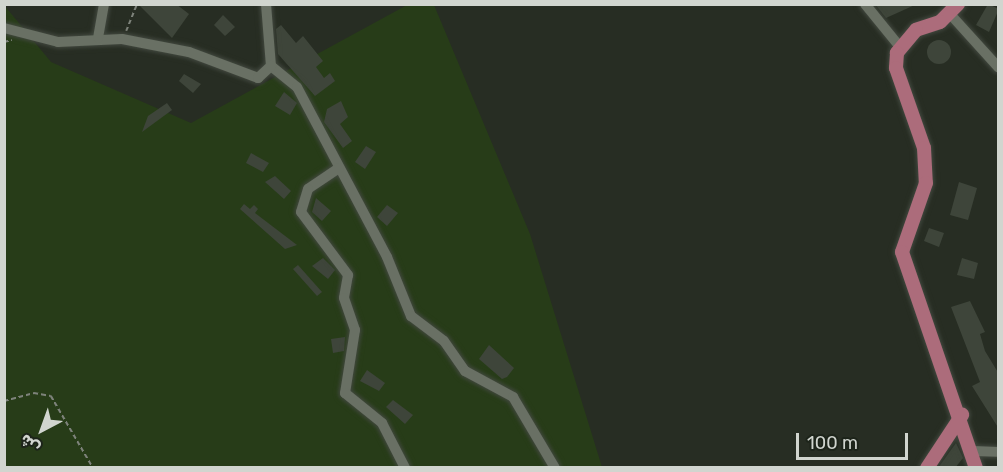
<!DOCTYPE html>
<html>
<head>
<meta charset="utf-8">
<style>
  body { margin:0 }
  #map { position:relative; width:1003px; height:472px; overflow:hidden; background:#272d23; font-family:Rubik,Cairo,sans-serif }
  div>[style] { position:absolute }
  .green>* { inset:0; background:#273c18 }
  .building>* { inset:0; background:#3e453a }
  .round { border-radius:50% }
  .path>* { height:1.5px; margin-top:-0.75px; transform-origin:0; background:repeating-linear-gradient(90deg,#7d827a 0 4.5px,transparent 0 7.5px) }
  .roads { filter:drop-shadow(0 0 2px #42483f) drop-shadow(0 0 2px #42483f) }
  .minor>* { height:10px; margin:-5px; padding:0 5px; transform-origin:5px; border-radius:5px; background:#697064 }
  .major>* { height:14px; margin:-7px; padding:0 7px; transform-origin:7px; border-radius:7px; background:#ac6c7b }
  span { translate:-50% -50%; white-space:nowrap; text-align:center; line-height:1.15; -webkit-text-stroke:5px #1d241a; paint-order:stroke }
  .frame { position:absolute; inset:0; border:6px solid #d1d5cf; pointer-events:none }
  .north { position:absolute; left:12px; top:400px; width:60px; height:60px; -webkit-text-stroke:4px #1d241a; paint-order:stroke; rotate:221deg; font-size:16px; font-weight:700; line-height:24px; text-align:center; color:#d1d5cf }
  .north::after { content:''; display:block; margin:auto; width:21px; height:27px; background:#d1d5cf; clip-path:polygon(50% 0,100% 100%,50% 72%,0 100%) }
  .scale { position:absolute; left:796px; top:433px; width:112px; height:27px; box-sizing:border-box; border:3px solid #d1d5cf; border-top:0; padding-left:8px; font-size:18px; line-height:21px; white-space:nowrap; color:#d1d5cf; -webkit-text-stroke:4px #1d241a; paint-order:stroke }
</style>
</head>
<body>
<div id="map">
  <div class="green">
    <i style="clip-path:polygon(4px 5px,51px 62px,191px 123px,407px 5px,434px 5px,530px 234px,602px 467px,5px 467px)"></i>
  </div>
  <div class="building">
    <i style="clip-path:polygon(138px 4px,176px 4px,189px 14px,172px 38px)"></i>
    <i style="clip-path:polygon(875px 4px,917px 4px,886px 18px)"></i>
    <i style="clip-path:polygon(988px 4px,999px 9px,989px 32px,976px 25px)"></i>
    <i style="clip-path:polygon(223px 15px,235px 27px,225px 36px,214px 25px)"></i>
    <i style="clip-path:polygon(281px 25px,296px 43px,303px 36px,323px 61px,316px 67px,324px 78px,330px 73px,335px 81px,315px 96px,278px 54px,276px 29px)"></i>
    <i class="round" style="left:927px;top:40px;width:24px;height:24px"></i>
    <i style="clip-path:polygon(184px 74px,201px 84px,193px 93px,179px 81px)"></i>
    <i style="clip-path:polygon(284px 92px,297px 103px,290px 115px,275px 106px)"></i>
    <i style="clip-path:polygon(341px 101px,348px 117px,340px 124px,352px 141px,343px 148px,324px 122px,327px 109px)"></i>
    <i style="clip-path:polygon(167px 103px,172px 110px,142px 132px,148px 116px)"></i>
    <i style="clip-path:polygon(366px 146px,376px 152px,365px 169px,355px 162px)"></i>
    <i style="clip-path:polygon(251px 153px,269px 163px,263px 172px,246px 163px)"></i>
    <i style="clip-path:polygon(275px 176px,291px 191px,284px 199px,265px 182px)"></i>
    <i style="clip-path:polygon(959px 182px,977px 188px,968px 220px,950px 215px)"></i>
    <i style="clip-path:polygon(316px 198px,331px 211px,322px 221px,312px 212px)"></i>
    <i style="clip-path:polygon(244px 204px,250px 209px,254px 205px,258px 209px,255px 213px,297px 245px,285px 249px,240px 209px)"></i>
    <i style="clip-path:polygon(387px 205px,398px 213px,387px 226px,377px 217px)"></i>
    <i style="clip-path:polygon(929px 228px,944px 233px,939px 247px,924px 241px)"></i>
    <i style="clip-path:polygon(323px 258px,335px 270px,328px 279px,312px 266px)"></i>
    <i style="clip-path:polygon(962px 258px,978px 263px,974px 279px,957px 275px)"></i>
    <i style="clip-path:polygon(298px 265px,322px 292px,317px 296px,293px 269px)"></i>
    <i style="clip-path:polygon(970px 301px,985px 332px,980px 334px,985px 351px,999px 374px,999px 429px,972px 386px,980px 382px,951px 307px)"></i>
    <i style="clip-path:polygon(345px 337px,344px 351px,333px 353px,331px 339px)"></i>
    <i style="clip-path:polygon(489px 345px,514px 368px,507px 377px,502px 379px,479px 359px)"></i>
    <i style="clip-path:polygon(367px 370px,385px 383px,379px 391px,360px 381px)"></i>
    <i style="clip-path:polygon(393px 400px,413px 415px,405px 424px,386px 407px)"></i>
    <i style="clip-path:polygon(956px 443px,963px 458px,955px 468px,938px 468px)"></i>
  </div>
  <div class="path">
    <i style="left:126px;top:31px;width:29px;rotate:-68deg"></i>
    <i style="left:4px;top:42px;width:8px;rotate:-14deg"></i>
    <i style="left:4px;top:401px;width:31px;rotate:-15deg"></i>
    <i style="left:34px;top:393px;width:17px;rotate:10deg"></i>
    <i style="left:51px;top:396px;width:83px;rotate:59.7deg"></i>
  </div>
  <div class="roads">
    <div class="minor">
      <i style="left:266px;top:4px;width:62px;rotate:85.4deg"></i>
      <i style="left:271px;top:66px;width:33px;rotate:39deg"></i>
      <i style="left:297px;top:87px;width:192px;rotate:62.1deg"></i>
      <i style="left:387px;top:257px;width:64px;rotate:67.9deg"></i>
      <i style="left:411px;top:316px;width:41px;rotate:37.1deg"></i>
      <i style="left:444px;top:341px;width:37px;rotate:55deg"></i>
      <i style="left:465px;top:371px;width:55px;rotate:28.4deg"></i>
      <i style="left:513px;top:397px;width:82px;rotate:59.4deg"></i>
      <i style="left:865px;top:4px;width:55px;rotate:50.9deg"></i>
      <i style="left:950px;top:14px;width:72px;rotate:47.8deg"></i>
      <i style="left:4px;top:28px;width:56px;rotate:14.5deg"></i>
      <i style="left:58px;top:42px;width:64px;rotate:-2.7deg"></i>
      <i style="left:122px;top:39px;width:68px;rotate:11deg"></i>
      <i style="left:189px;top:52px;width:74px;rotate:20.6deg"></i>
      <i style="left:258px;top:78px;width:18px;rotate:-43deg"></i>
      <i style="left:98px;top:38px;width:35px;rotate:-80deg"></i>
      <i style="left:339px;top:168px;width:37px;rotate:146deg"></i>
      <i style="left:308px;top:189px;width:24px;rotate:107deg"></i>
      <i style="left:301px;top:212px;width:79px;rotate:53.3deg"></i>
      <i style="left:348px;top:275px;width:23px;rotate:100deg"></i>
      <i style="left:344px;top:298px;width:34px;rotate:71deg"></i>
      <i style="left:355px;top:330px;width:64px;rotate:99deg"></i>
      <i style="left:345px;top:393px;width:48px;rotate:39deg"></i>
      <i style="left:382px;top:423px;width:51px;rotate:62.9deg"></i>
      <i style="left:973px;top:451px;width:25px;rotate:2deg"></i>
    </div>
    <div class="major">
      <i style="left:958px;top:4px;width:25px;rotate:135deg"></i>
      <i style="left:940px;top:22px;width:25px;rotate:162deg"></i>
      <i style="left:916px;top:30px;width:30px;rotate:130deg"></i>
      <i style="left:897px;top:53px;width:15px;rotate:94deg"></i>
      <i style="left:896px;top:68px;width:85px;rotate:70.7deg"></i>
      <i style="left:924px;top:148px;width:35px;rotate:87deg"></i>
      <i style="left:926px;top:183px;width:73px;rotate:109.2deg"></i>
      <i style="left:902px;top:252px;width:228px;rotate:71.1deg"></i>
      <i style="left:927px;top:468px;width:64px;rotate:-56.6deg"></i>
    </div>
  </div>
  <div class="frame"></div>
  <div class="north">ش</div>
  <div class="scale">100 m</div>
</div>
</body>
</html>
